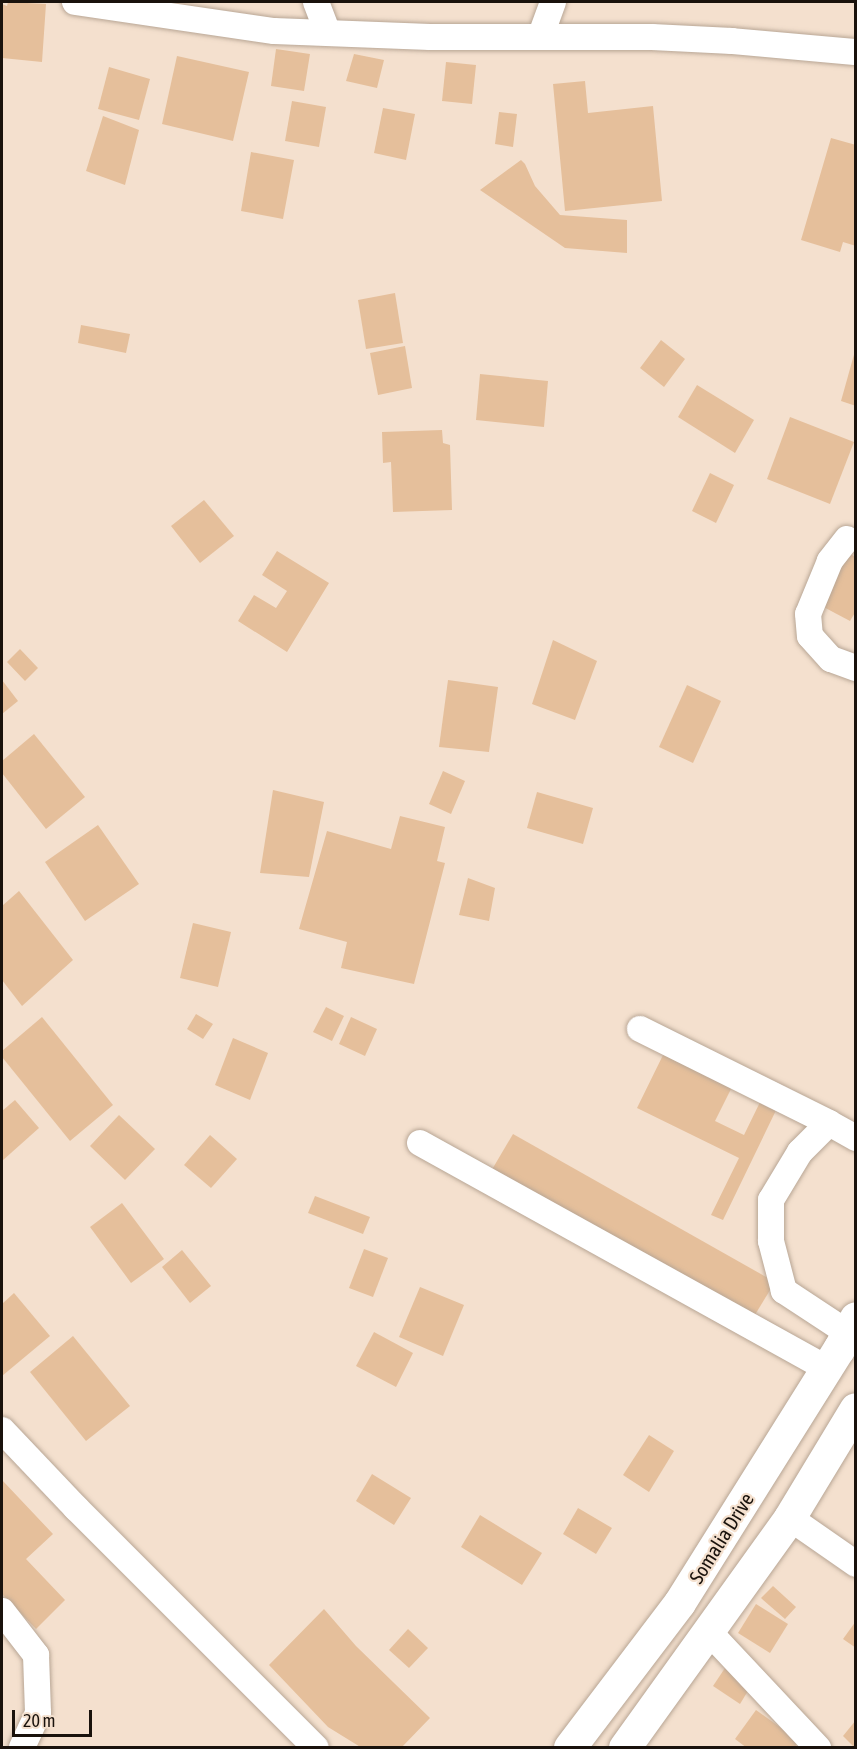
<!DOCTYPE html>
<html>
<head>
<meta charset="utf-8">
<style>
  body { margin:0 }
  #map { position:relative; width:857px; height:1749px; overflow:hidden; background:#f4e0ce; font-family:"Asap Condensed",sans-serif }
  div>[style] { position:absolute }
  .building>* { inset:0; background:#e5bf9b }
  .roads { filter:drop-shadow(0 0 2px #b8a695) drop-shadow(0 0 2px #b8a695) }
  .minor>* { height:26px; margin:-13px; padding:0 13px; transform-origin:13px; border-radius:13px; background:#fff }
  .major>* { height:32px; margin:-16px; padding:0 16px; transform-origin:16px; border-radius:16px; background:#fff }
  span { translate:-50% -50%; white-space:nowrap; text-align:center; line-height:1.15; -webkit-text-stroke:4.5px #f4e0ce; paint-order:stroke }
  .street-label { font-size:20px; color:#19120c }
  .frame { position:absolute; inset:0; border:3px solid #19120c; pointer-events:none }
  .scale { position:absolute; left:12px; top:1710px; width:80px; height:27px; box-sizing:border-box; border:3px solid #19120c; border-top:0; padding-left:8px; font-size:18px; line-height:21px; white-space:nowrap; color:#19120c; -webkit-text-stroke:4px #f4e0ce; paint-order:stroke }
</style>
</head>
<body>
<div id="map">
  <div class="building">
    <i style="clip-path:polygon(8px 2px,46px 4px,42px 62px,2px 58px,2px 4px,7px 6px)"></i>
    <i style="clip-path:polygon(276px 49px,310px 54px,304px 91px,271px 86px)"></i>
    <i style="clip-path:polygon(354px 54px,384px 60px,377px 88px,346px 81px)"></i>
    <i style="clip-path:polygon(177px 56px,249px 72px,233px 141px,162px 124px)"></i>
    <i style="clip-path:polygon(446px 62px,476px 65px,472px 104px,442px 101px)"></i>
    <i style="clip-path:polygon(109px 67px,150px 79px,139px 120px,98px 109px)"></i>
    <i style="clip-path:polygon(585px 81px,588px 113px,653px 106px,662px 201px,565px 211px,553px 84px)"></i>
    <i style="clip-path:polygon(292px 101px,326px 107px,319px 147px,285px 141px)"></i>
    <i style="clip-path:polygon(383px 108px,415px 114px,406px 160px,374px 153px)"></i>
    <i style="clip-path:polygon(499px 112px,517px 114px,513px 147px,495px 144px)"></i>
    <i style="clip-path:polygon(103px 116px,139px 130px,125px 185px,86px 171px)"></i>
    <i style="clip-path:polygon(831px 138px,856px 145px,856px 246px,843px 242px,840px 252px,801px 240px)"></i>
    <i style="clip-path:polygon(251px 152px,294px 160px,283px 219px,241px 211px)"></i>
    <i style="clip-path:polygon(521px 160px,525px 164px,535px 186px,560px 215px,627px 220px,627px 253px,565px 248px,480px 190px)"></i>
    <i style="clip-path:polygon(395px 293px,403px 343px,366px 349px,358px 300px)"></i>
    <i style="clip-path:polygon(81px 325px,130px 334px,126px 353px,78px 343px)"></i>
    <i style="clip-path:polygon(661px 340px,685px 359px,664px 387px,640px 368px)"></i>
    <i style="clip-path:polygon(405px 346px,412px 388px,378px 395px,370px 353px)"></i>
    <i style="clip-path:polygon(855px 351px,856px 351px,856px 406px,841px 401px)"></i>
    <i style="clip-path:polygon(480px 374px,548px 381px,544px 427px,476px 420px)"></i>
    <i style="clip-path:polygon(697px 385px,754px 420px,735px 453px,678px 417px)"></i>
    <i style="clip-path:polygon(790px 417px,854px 442px,830px 504px,767px 479px)"></i>
    <i style="clip-path:polygon(442px 430px,443px 443px,450px 445px,452px 510px,393px 512px,391px 462px,383px 463px,382px 432px)"></i>
    <i style="clip-path:polygon(710px 473px,734px 485px,716px 523px,692px 511px)"></i>
    <i style="clip-path:polygon(204px 500px,234px 536px,200px 563px,171px 526px)"></i>
    <i style="clip-path:polygon(842px 550px,856px 557px,856px 611px,850px 621px,816px 603px)"></i>
    <i style="clip-path:polygon(277px 551px,329px 583px,287px 652px,238px 621px,254px 595px,276px 608px,287px 591px,262px 575px)"></i>
    <i style="clip-path:polygon(553px 640px,597px 661px,575px 720px,532px 704px)"></i>
    <i style="clip-path:polygon(20px 649px,38px 668px,25px 681px,7px 662px)"></i>
    <i style="clip-path:polygon(2px 680px,18px 701px,2px 714px)"></i>
    <i style="clip-path:polygon(448px 680px,498px 687px,489px 752px,439px 747px)"></i>
    <i style="clip-path:polygon(687px 685px,721px 701px,693px 763px,659px 747px)"></i>
    <i style="clip-path:polygon(34px 734px,85px 797px,46px 829px,2px 773px,2px 761px)"></i>
    <i style="clip-path:polygon(443px 771px,465px 781px,451px 814px,429px 804px)"></i>
    <i style="clip-path:polygon(273px 790px,324px 802px,309px 877px,260px 873px)"></i>
    <i style="clip-path:polygon(537px 792px,593px 808px,583px 844px,527px 828px)"></i>
    <i style="clip-path:polygon(400px 816px,445px 827px,437px 861px,445px 863px,414px 984px,341px 968px,347px 942px,299px 929px,327px 831px,391px 849px)"></i>
    <i style="clip-path:polygon(98px 825px,139px 884px,85px 921px,45px 862px)"></i>
    <i style="clip-path:polygon(468px 878px,495px 888px,489px 921px,459px 915px)"></i>
    <i style="clip-path:polygon(19px 891px,73px 960px,22px 1006px,2px 980px,2px 906px)"></i>
    <i style="clip-path:polygon(193px 923px,231px 932px,218px 987px,180px 978px)"></i>
    <i style="clip-path:polygon(326px 1007px,344px 1016px,332px 1041px,313px 1032px)"></i>
    <i style="clip-path:polygon(196px 1014px,213px 1024px,203px 1039px,187px 1029px)"></i>
    <i style="clip-path:polygon(42px 1017px,113px 1105px,70px 1141px,2px 1057px,2px 1051px)"></i>
    <i style="clip-path:polygon(351px 1017px,377px 1029px,365px 1056px,339px 1044px)"></i>
    <i style="clip-path:polygon(233px 1038px,268px 1053px,250px 1100px,215px 1085px)"></i>
    <i style="clip-path:polygon(665px 1051px,733px 1085px,715px 1121px,744px 1135px,765px 1092px,781px 1100px,723px 1220px,711px 1215px,739px 1158px,637px 1108px)"></i>
    <i style="clip-path:polygon(15px 1100px,39px 1128px,2px 1161px,2px 1111px)"></i>
    <i style="clip-path:polygon(119px 1115px,155px 1149px,125px 1180px,90px 1146px)"></i>
    <i style="clip-path:polygon(513px 1134px,775px 1282px,750px 1323px,487px 1178px)"></i>
    <i style="clip-path:polygon(210px 1135px,237px 1159px,211px 1188px,184px 1165px)"></i>
    <i style="clip-path:polygon(315px 1196px,370px 1217px,363px 1234px,308px 1213px)"></i>
    <i style="clip-path:polygon(122px 1203px,164px 1259px,131px 1283px,90px 1227px)"></i>
    <i style="clip-path:polygon(364px 1249px,388px 1258px,373px 1297px,349px 1288px)"></i>
    <i style="clip-path:polygon(182px 1250px,211px 1286px,190px 1303px,162px 1267px)"></i>
    <i style="clip-path:polygon(420px 1287px,464px 1305px,443px 1356px,399px 1337px)"></i>
    <i style="clip-path:polygon(14px 1293px,50px 1336px,2px 1376px,2px 1304px)"></i>
    <i style="clip-path:polygon(374px 1332px,413px 1353px,396px 1387px,356px 1366px)"></i>
    <i style="clip-path:polygon(73px 1336px,130px 1406px,86px 1441px,30px 1372px)"></i>
    <i style="clip-path:polygon(649px 1435px,674px 1451px,649px 1492px,623px 1475px)"></i>
    <i style="clip-path:polygon(372px 1474px,411px 1498px,394px 1525px,356px 1501px)"></i>
    <i style="clip-path:polygon(2px 1480px,53px 1534px,26px 1559px,65px 1600px,36px 1629px,2px 1594px)"></i>
    <i style="clip-path:polygon(578px 1508px,612px 1528px,596px 1554px,563px 1534px)"></i>
    <i style="clip-path:polygon(480px 1515px,542px 1553px,522px 1585px,461px 1547px)"></i>
    <i style="clip-path:polygon(773px 1586px,796px 1607px,785px 1619px,761px 1598px)"></i>
    <i style="clip-path:polygon(756px 1604px,788px 1624px,770px 1653px,738px 1633px)"></i>
    <i style="clip-path:polygon(324px 1609px,356px 1646px,430px 1718px,401px 1748px,362px 1748px,328px 1727px,269px 1665px)"></i>
    <i style="clip-path:polygon(856px 1621px,856px 1648px,843px 1639px)"></i>
    <i style="clip-path:polygon(408px 1629px,428px 1648px,409px 1668px,389px 1650px)"></i>
    <i style="clip-path:polygon(725px 1668px,751px 1686px,740px 1704px,713px 1686px)"></i>
    <i style="clip-path:polygon(756px 1710px,799px 1741px,794px 1748px,747px 1748px,735px 1739px)"></i>
    <i style="clip-path:polygon(856px 1720px,856px 1748px,855px 1748px,843px 1736px)"></i>
  </div>
  <div class="roads">
    <div class="minor">
      <i style="left:75px;top:2px;width:201px;rotate:8.3deg"></i>
      <i style="left:274px;top:31px;width:156px;rotate:2.2deg"></i>
      <i style="left:430px;top:37px;width:222px"></i>
      <i style="left:652px;top:37px;width:80px;rotate:2.9deg"></i>
      <i style="left:732px;top:41px;width:124px;rotate:5.1deg"></i>
      <i style="left:316px;top:2px;width:33px;rotate:69deg"></i>
      <i style="left:541px;top:35px;width:35px;rotate:-70deg"></i>
      <i style="left:847px;top:539px;width:28px;rotate:128deg"></i>
      <i style="left:830px;top:561px;width:57px;rotate:112.5deg"></i>
      <i style="left:808px;top:614px;width:22px;rotate:85deg"></i>
      <i style="left:810px;top:636px;width:31px;rotate:48deg"></i>
      <i style="left:831px;top:659px;width:27px;rotate:20deg"></i>
      <i style="left:640px;top:1029px;width:211px;rotate:26.4deg"></i>
      <i style="left:420px;top:1143px;width:466px;rotate:29deg"></i>
      <i style="left:848px;top:1333px;width:77px;rotate:-146.7deg"></i>
      <i style="left:784px;top:1291px;width:52px;rotate:-104.6deg"></i>
      <i style="left:771px;top:1241px;width:41px;rotate:-90deg"></i>
      <i style="left:771px;top:1200px;width:56px;rotate:-58.9deg"></i>
      <i style="left:800px;top:1152px;width:41px;rotate:-45deg"></i>
      <i style="left:829px;top:1123px;width:31px;rotate:29deg"></i>
      <i style="left:2px;top:1430px;width:108px;rotate:46.5deg"></i>
      <i style="left:76px;top:1508px;width:339px;rotate:45deg"></i>
      <i style="left:790px;top:1518px;width:80px;rotate:34.9deg"></i>
      <i style="left:2px;top:1611px;width:56px;rotate:52.3deg"></i>
      <i style="left:36px;top:1655px;width:58px;rotate:88deg"></i>
      <i style="left:38px;top:1713px;width:38px;rotate:115deg"></i>
      <i style="left:710px;top:1633px;width:158px;rotate:46.8deg"></i>
    </div>
    <div class="major">
      <i style="left:570px;top:1748px;width:182px;rotate:-52.8deg"></i>
      <i style="left:680px;top:1603px;width:299px;rotate:-57.9deg"></i>
      <i style="left:839px;top:1350px;width:36px;rotate:-62deg"></i>
      <i style="left:625px;top:1748px;width:283px;rotate:-54.3deg"></i>
      <i style="left:790px;top:1518px;width:127px;rotate:-58.8deg"></i>
    </div>
  </div>
  <div class="street-label">
    <span style="left:721px;top:1538px;rotate:-58deg">Somalia Drive</span>
  </div>
  <div class="frame"></div>
  <div class="scale">20 m</div>
</div>
</body>
</html>
